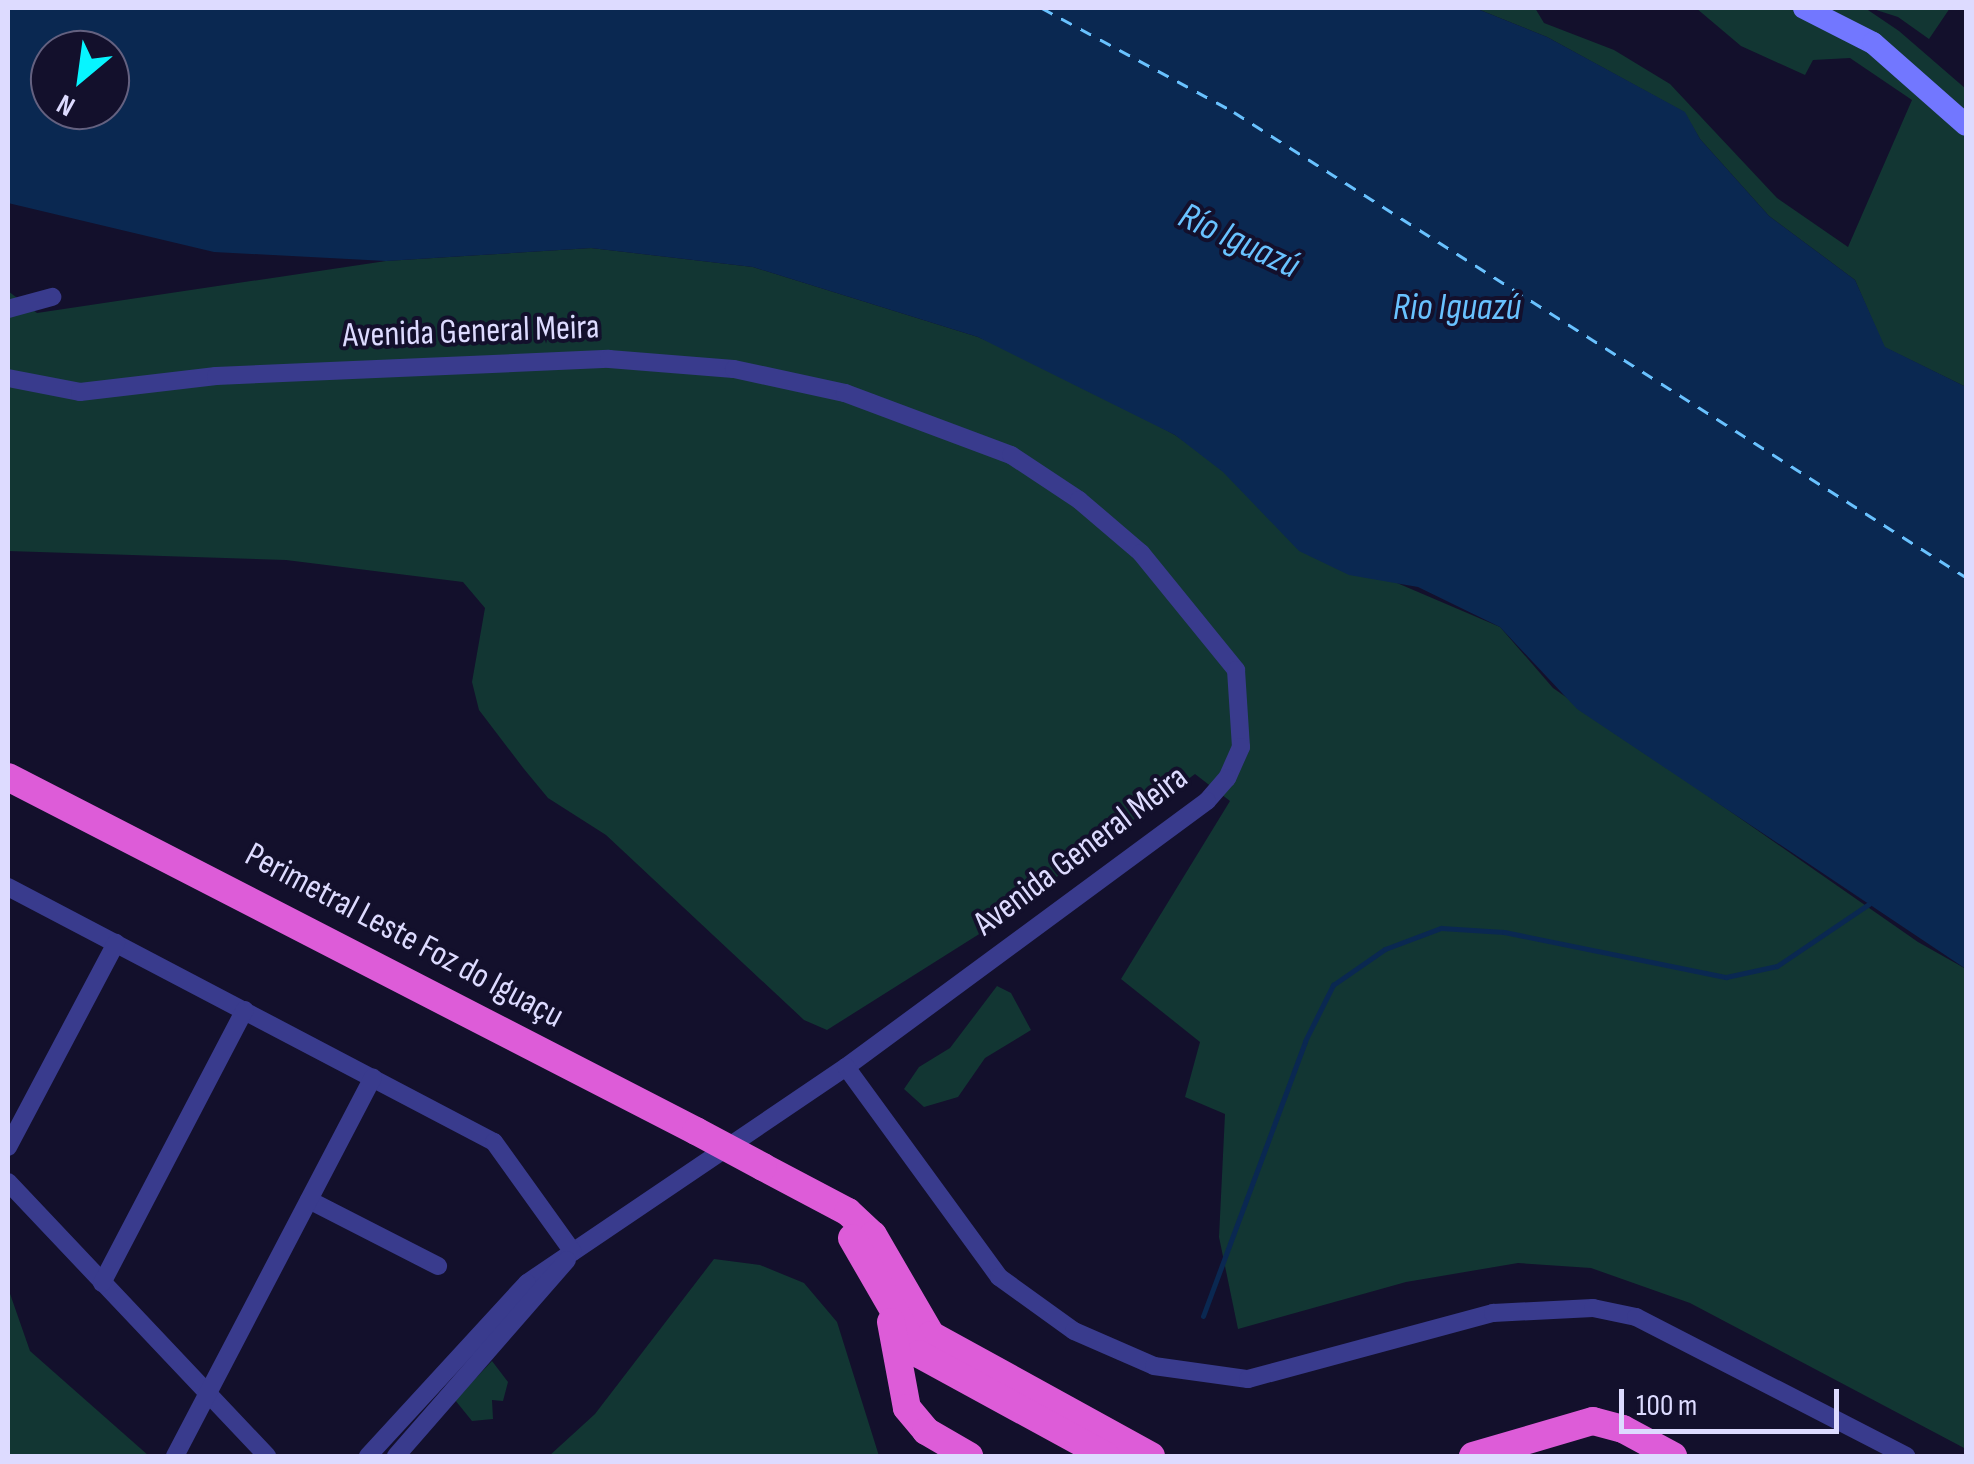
<!DOCTYPE html>
<html>
<head>
<meta charset="utf-8">
<style>
  body { margin:0 }
  #map { position:relative; width:1974px; height:1464px; overflow:hidden; background:#13102c; font-family:"Sofia Sans Condensed",sans-serif }
  div>[style] { position:absolute }
  .green>* { inset:0; background:#123633 }
  .water>* { inset:0; background:#0a2851 }
  .stream>* { height:5px; margin:-2.5px; padding:0 2.5px; transform-origin:2.5px; border-radius:2.5px; background:#0a2851 }
  .ferry>* { height:2.5px; margin-top:-1.25px; transform-origin:0; background:repeating-linear-gradient(90deg,#69c2ff 0 12px,transparent 0 22px) }
  .minor>* { height:18px; margin:-9px; padding:0 9px; transform-origin:9px; border-radius:9px; background:#393b8d }
  .secondary>* { height:22px; margin:-11px; padding:0 11px; transform-origin:11px; border-radius:11px; background:#7277ff }
  .trunk>* { height:28px; margin:-14px; padding:0 14px; transform-origin:14px; border-radius:14px; background:#dd5cd8 }
  .trunk-bridge>* { height:28px; margin:-14px; padding:0 14px; transform-origin:14px; border-radius:14px; background:#dd5cd8 }
  span { translate:-50% -50%; white-space:nowrap; text-align:center; line-height:1.15; -webkit-text-stroke:8px #13102c; paint-order:stroke }
  .street-label { font-size:35px; color:#dddbff }
  .water-label { font-size:38px; color:#69c2ff; font-style:italic }
  .frame { position:absolute; inset:0; border:10px solid #dddbff; pointer-events:none }
  .north { position:absolute; left:30px; top:30px; width:100px; height:100px; box-sizing:border-box; background:#13102c; border:2px solid #646180; border-radius:50%; rotate:209deg; font-size:28px; font-weight:700; line-height:40px; text-align:center; color:#dddbff }
  .north::after { content:''; display:block; margin:auto; width:35px; height:45px; background:#07f5ff; clip-path:polygon(50% 0,100% 100%,50% 72%,0 100%) }
  .scale { position:absolute; left:1619px; top:1389px; width:220px; height:45px; box-sizing:border-box; border:5px solid #dddbff; border-top:0; padding-left:12px; font-size:30px; line-height:35px; white-space:nowrap; color:#dddbff; -webkit-text-stroke:8px #13102c; paint-order:stroke }
</style>
</head>
<body>
<div id="map">
  <div class="green">
    <i style="clip-path:polygon(1475px 8px,1535px 8px,1544px 23px,1614px 50px,1670px 84px,1777px 198px,1848px 247px,1912px 100px,1850px 58px,1813px 60px,1805px 75px,1741px 46px,1696px 8px,1865px 8px,1899px 31px,1966px 89px,1966px 387px,1884px 347px,1855px 280px,1769px 216px,1700px 139px,1684px 112px,1547px 37px)"></i>
    <i style="clip-path:polygon(1870px 8px,1950px 8px,1929px 39px,1898px 17px)"></i>
    <i style="clip-path:polygon(591px 248px,753px 267px,978px 337px,1068px 376px,1175px 435px,1397px 583px,1500px 627px,1553px 688px,1918px 942px,1966px 969px,1966px 1449px,1690px 1303px,1591px 1268px,1518px 1263px,1406px 1282px,1238px 1329px,1219px 1237px,1225px 1114px,1185px 1097px,1200px 1042px,1121px 979px,1230px 801px,1195px 774px,984px 931px,827px 1030px,804px 1020px,606px 835px,548px 798px,524px 769px,479px 710px,472px 682px,485px 608px,463px 582px,286px 560px,8px 551px,8px 291px,37px 313px,386px 261px)"></i>
    <i style="clip-path:polygon(997px 986px,1011px 993px,1031px 1030px,985px 1058px,958px 1097px,924px 1107px,904px 1089px,919px 1067px,950px 1048px)"></i>
    <i style="clip-path:polygon(714px 1259px,760px 1265px,804px 1283px,837px 1322px,879px 1456px,549px 1456px,595px 1414px)"></i>
    <i style="clip-path:polygon(8px 1288px,30px 1351px,149px 1456px,8px 1456px)"></i>
    <i style="clip-path:polygon(492px 1361px,508px 1382px,503px 1401px,492px 1400px,493px 1419px,472px 1421px,455px 1400px)"></i>
  </div>
  <div class="water">
    <i style="clip-path:polygon(evenodd,8px 8px,1475px 8px,1547px 37px,1685px 112px,1700px 139px,1769px 216px,1855px 280px,1885px 347px,1966px 387px,1966px 969px,1577px 709px,1500px 627px,1418px 587px,1349px 575px,1299px 551px,1223px 472px,1175px 435px,978px 337px,753px 267px,591px 248px,386px 261px,214px 252px,8px 203px,8px 8px,50px 50px,110px 50px,110px 110px,50px 110px,50px 50px)"></i>
  </div>
  <div class="stream">
    <i style="left:1203px;top:1316px;width:293px;rotate:-69.6deg"></i>
    <i style="left:1305px;top:1041px;width:63px;rotate:-63.4deg"></i>
    <i style="left:1333px;top:985px;width:63px;rotate:-34.7deg"></i>
    <i style="left:1385px;top:949px;width:60px;rotate:-20.6deg"></i>
    <i style="left:1441px;top:928px;width:63px;rotate:3.6deg"></i>
    <i style="left:1504px;top:932px;width:227px;rotate:11.5deg"></i>
    <i style="left:1726px;top:977px;width:52px;rotate:-12.2deg"></i>
    <i style="left:1777px;top:966px;width:111px;rotate:-34deg"></i>
  </div>
  <div class="ferry">
    <i style="left:1042px;top:8px;width:218px;rotate:28.4deg"></i>
    <i style="left:1234px;top:112px;width:867px;rotate:32.43deg"></i>
  </div>
  <div class="minor">
    <i style="left:8px;top:309px;width:46px;rotate:-15.3deg"></i>
    <i style="left:8px;top:378px;width:73px;rotate:11deg"></i>
    <i style="left:80px;top:392px;width:137px;rotate:-6.7deg"></i>
    <i style="left:216px;top:376px;width:393px;rotate:-2.5deg"></i>
    <i style="left:609px;top:359px;width:125px;rotate:4.6deg"></i>
    <i style="left:734px;top:369px;width:114px;rotate:12.2deg"></i>
    <i style="left:845px;top:393px;width:177px;rotate:20.5deg"></i>
    <i style="left:1011px;top:455px;width:82px;rotate:33.5deg"></i>
    <i style="left:1079px;top:500px;width:82px;rotate:40.5deg"></i>
    <i style="left:1141px;top:553px;width:151px;rotate:50.9deg"></i>
    <i style="left:1236px;top:670px;width:77px;rotate:86.3deg"></i>
    <i style="left:1241px;top:747px;width:34px;rotate:114deg"></i>
    <i style="left:1227px;top:778px;width:30px;rotate:131deg"></i>
    <i style="left:1207px;top:801px;width:448px;rotate:143.6deg"></i>
    <i style="left:846px;top:1067px;width:385px;rotate:145.9deg"></i>
    <i style="left:527px;top:1283px;width:235px;rotate:132.6deg"></i>
    <i style="left:8px;top:887px;width:549px;rotate:27.69deg"></i>
    <i style="left:494px;top:1142px;width:135px;rotate:54.3deg"></i>
    <i style="left:846px;top:1067px;width:260px;rotate:53.9deg"></i>
    <i style="left:999px;top:1277px;width:92px;rotate:35.8deg"></i>
    <i style="left:1074px;top:1331px;width:87px;rotate:23.6deg"></i>
    <i style="left:1154px;top:1366px;width:95px;rotate:7.9deg"></i>
    <i style="left:1248px;top:1379px;width:254px;rotate:-15.1deg"></i>
    <i style="left:1493px;top:1313px;width:100px;rotate:-2.9deg"></i>
    <i style="left:1593px;top:1308px;width:44px;rotate:11.8deg"></i>
    <i style="left:1636px;top:1317px;width:304px;rotate:27.2deg"></i>
    <i style="left:8px;top:1147px;width:231px;rotate:-62.1deg"></i>
    <i style="left:8px;top:1182px;width:377px;rotate:46.6deg"></i>
    <i style="left:309px;top:1200px;width:145px;rotate:27.1deg"></i>
    <i style="left:102px;top:1283px;width:308px;rotate:-62.4deg"></i>
    <i style="left:175px;top:1456px;width:427px;rotate:-62.4deg"></i>
    <i style="left:396px;top:1456px;width:260px;rotate:-48.9deg"></i>
  </div>
  <div class="secondary">
    <i style="left:1804px;top:8px;width:77px;rotate:26.9deg"></i>
    <i style="left:1873px;top:43px;width:124px;rotate:41.4deg"></i>
  </div>
  <div class="trunk">
    <i style="left:8px;top:777px;width:774px;rotate:27.23deg"></i>
    <i style="left:763px;top:1167px;width:96px;rotate:27.9deg"></i>
    <i style="left:848px;top:1212px;width:34px;rotate:43deg"></i>
    <i style="left:873px;top:1235px;width:116px;rotate:59.9deg"></i>
    <i style="left:931px;top:1335px;width:251px;rotate:28.8deg"></i>
    <i style="left:852px;top:1238px;width:134px;rotate:60deg"></i>
    <i style="left:919px;top:1354px;width:213px;rotate:28.6deg"></i>
    <i style="left:891px;top:1322px;width:87px;rotate:79.5deg"></i>
    <i style="left:907px;top:1408px;width:30px;rotate:50deg"></i>
    <i style="left:926px;top:1431px;width:50px;rotate:30.2deg"></i>
    <i style="left:1473px;top:1456px;width:125px;rotate:-16.3deg"></i>
    <i style="left:1593px;top:1421px;width:31px;rotate:15deg"></i>
    <i style="left:1623px;top:1429px;width:57px;rotate:28.4deg"></i>
  </div>
  <div class="trunk-bridge">
    <i style="left:696px;top:1131px;width:76px;rotate:28.2deg"></i>
  </div>
  <div class="street-label">
    <span style="left:471px;top:332px;rotate:-2deg">Avenida General Meira</span>
    <span style="left:1081px;top:851px;rotate:-37deg">Avenida General Meira</span>
    <span style="left:404px;top:936px;rotate:28deg">Perimetral Leste Foz do Iguaçu</span>
  </div>
  <div class="water-label">
    <span style="left:1239px;top:241px;rotate:25deg">Río Iguazú</span>
    <span style="left:1457px;top:308px">Rio Iguazú</span>
  </div>
  <div class="frame"></div>
  <div class="north">N</div>
  <div class="scale">100 m</div>
</div>
</body>
</html>
